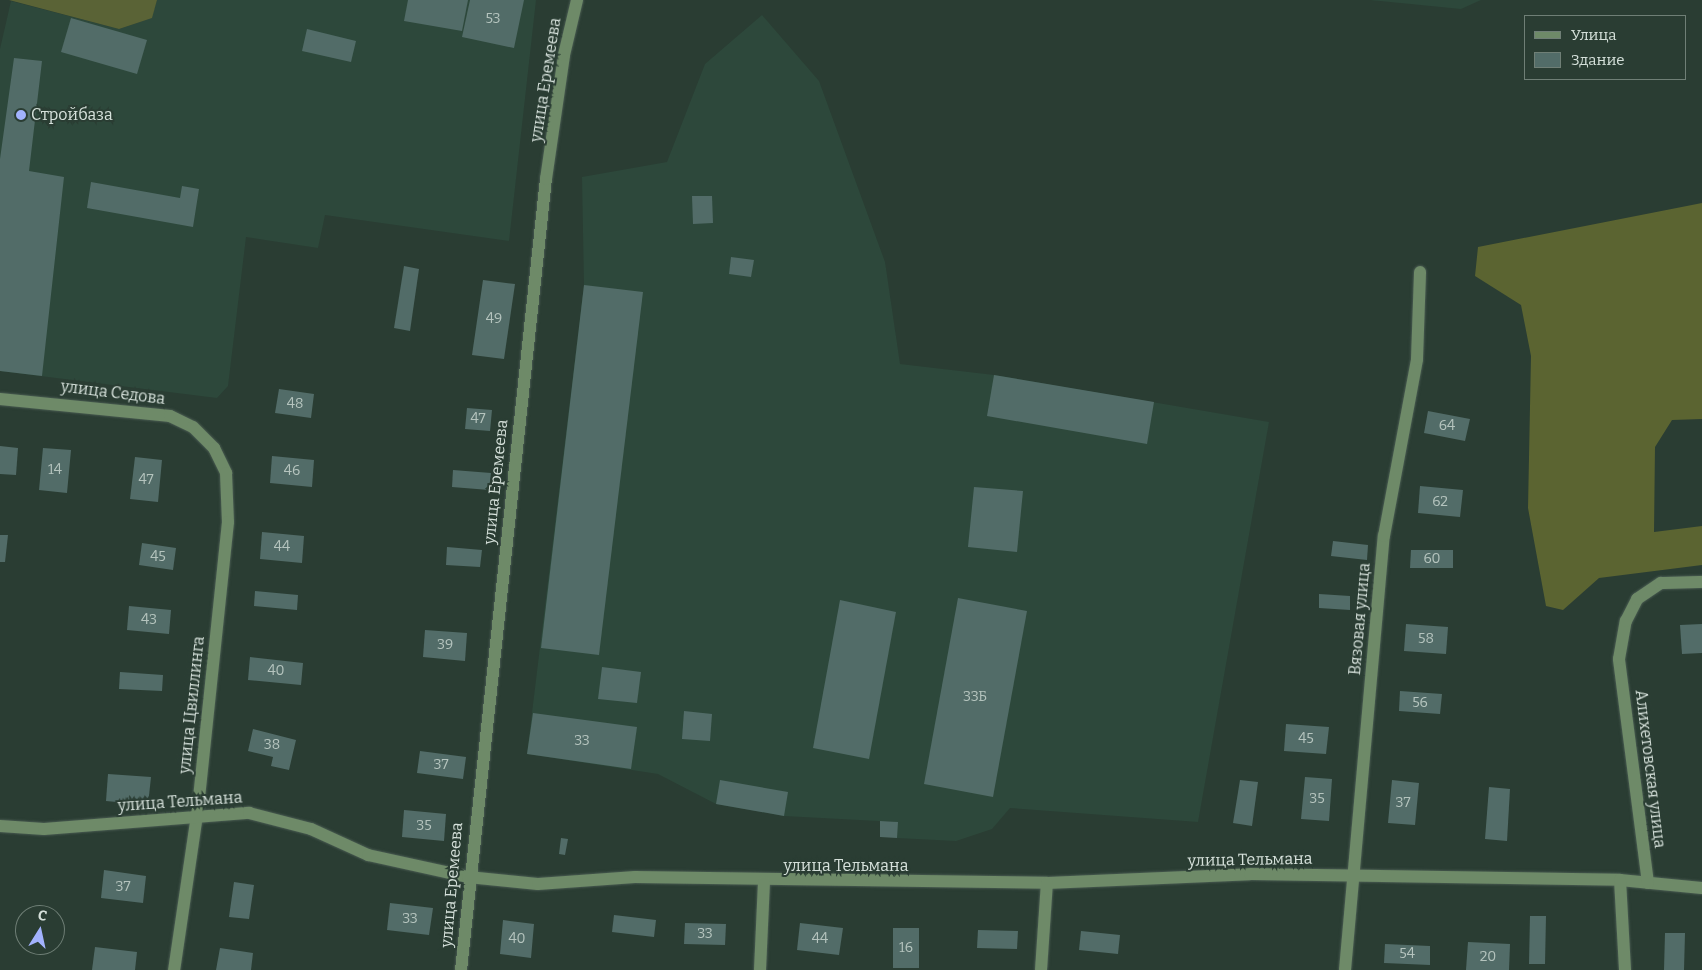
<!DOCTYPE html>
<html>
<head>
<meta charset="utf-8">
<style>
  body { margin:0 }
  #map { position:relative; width:1702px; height:970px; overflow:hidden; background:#2a3d33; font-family:Bitter,serif }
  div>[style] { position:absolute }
  .built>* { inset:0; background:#2d483b }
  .green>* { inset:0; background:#5a6336 }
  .forest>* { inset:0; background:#5b6431 }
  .building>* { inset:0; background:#526c68 }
  .roads { filter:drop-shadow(0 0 1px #495b51) drop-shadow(0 0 1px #495b51) }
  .minor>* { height:12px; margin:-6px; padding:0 6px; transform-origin:6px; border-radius:6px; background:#6e8a68 }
  .dots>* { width:14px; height:14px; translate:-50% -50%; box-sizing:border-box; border:2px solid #2a3d33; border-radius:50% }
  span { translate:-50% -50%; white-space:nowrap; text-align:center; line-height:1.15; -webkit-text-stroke:4px #2a3d33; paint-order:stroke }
  .number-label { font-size:14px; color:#b5c4be }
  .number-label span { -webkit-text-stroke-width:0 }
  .street-label { font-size:16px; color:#d6e1db }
  .poi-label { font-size:16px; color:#d6e1db }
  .left { translate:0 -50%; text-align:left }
  .legend { position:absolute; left:1524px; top:15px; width:162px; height:65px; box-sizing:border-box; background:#2a3d33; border:1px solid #6f7f76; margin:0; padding:6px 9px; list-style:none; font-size:15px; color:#d6e1db }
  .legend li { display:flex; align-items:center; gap:10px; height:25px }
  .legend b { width:25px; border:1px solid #6f7f76 }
  .north { position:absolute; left:15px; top:905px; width:50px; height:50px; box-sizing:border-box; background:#2a3d33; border:1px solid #6f7f76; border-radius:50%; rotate:10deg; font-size:14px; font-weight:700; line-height:20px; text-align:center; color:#d6e1db }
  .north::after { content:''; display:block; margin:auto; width:18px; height:22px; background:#a2b2fd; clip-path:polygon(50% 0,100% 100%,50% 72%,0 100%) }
</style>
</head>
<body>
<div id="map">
  <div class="built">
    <i style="clip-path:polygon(157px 0,536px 0,509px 241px,325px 215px,318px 248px,246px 237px,228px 386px,217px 398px,0 371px,0 49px,11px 1px,119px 29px,151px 18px)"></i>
    <i style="clip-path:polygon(1370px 0,1481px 0,1461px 9px)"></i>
    <i style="clip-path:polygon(762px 15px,819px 81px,885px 262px,900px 364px,994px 375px,1269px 422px,1198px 822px,1010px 808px,992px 829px,956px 841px,897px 838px,897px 822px,784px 816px,716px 804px,658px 774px,527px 754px,584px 285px,582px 177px,667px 162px,705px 64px)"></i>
  </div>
  <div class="green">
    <i style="clip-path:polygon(9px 0,157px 0,152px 18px,119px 29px)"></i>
  </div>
  <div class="forest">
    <i style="clip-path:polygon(1702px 203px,1702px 419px,1672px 420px,1655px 447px,1654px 532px,1702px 526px,1702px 565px,1599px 578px,1563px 610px,1546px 606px,1528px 508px,1531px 356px,1521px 305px,1475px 276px,1478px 247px)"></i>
  </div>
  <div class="building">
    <i style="clip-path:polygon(408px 0,468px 0,462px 31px,404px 21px)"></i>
    <i style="clip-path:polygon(470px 0,524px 0,514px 48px,462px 37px)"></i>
    <i style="clip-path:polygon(71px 18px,147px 40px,137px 74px,61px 52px)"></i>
    <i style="clip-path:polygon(307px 29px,356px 41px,351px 62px,302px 51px)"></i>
    <i style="clip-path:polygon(14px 58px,42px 61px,29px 171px,64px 177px,42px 376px,0 371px,0 159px)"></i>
    <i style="clip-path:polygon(91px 182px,180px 198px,182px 186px,199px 189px,193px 227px,87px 208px)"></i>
    <i style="clip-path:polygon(692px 196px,712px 196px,713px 223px,693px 224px)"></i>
    <i style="clip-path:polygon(731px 257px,754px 260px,751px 277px,729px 274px)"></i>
    <i style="clip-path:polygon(404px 266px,419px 269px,410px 331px,394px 328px)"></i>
    <i style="clip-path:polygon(483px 280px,515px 284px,504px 359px,472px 355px)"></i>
    <i style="clip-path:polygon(584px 285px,643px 292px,599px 655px,541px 648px)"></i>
    <i style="clip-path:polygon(994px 375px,1154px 402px,1147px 444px,987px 416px)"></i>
    <i style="clip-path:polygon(279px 389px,314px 394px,311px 418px,275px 413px)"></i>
    <i style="clip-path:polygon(467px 408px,492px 410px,490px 431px,465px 429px)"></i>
    <i style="clip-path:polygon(1428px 411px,1470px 419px,1465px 441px,1424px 433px)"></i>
    <i style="clip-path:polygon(0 446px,18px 448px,16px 475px,0 474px)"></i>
    <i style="clip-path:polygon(43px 448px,71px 450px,67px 493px,39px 490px)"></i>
    <i style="clip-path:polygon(272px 456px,314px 460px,312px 487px,270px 483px)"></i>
    <i style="clip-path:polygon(135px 457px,162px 460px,158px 502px,130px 499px)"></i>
    <i style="clip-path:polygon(453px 470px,491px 473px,489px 490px,452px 487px)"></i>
    <i style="clip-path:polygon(1420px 486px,1463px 490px,1460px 517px,1418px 513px)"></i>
    <i style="clip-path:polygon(974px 487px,1023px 491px,1017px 552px,968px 547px)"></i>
    <i style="clip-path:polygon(262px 532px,304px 536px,302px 563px,260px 559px)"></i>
    <i style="clip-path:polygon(0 535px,8px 535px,5px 562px,0 562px)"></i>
    <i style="clip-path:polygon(1333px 541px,1368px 545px,1367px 560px,1331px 556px)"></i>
    <i style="clip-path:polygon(142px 543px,176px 548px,173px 570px,139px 565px)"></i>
    <i style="clip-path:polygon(447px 547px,482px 550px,480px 567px,446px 565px)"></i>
    <i style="clip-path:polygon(1411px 550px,1453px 550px,1453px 568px,1410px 568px)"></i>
    <i style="clip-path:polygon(255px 591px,298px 595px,297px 610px,254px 606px)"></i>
    <i style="clip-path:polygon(1319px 594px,1350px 596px,1350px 610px,1319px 608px)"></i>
    <i style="clip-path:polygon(958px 598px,1027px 611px,993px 797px,924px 784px)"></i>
    <i style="clip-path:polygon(840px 600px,896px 612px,869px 759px,813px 748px)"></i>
    <i style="clip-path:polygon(129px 606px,171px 610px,169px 634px,127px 630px)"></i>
    <i style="clip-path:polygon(1406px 624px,1448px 627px,1446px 654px,1404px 651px)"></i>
    <i style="clip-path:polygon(1702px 624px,1702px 653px,1682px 654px,1680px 625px)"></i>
    <i style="clip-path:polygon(425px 630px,467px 633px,465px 661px,423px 657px)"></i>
    <i style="clip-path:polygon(250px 657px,303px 663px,301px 685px,248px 680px)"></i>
    <i style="clip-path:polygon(602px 667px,641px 672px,637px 703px,598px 699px)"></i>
    <i style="clip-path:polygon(120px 672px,163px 675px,162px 691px,119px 689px)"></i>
    <i style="clip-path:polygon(1400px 691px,1442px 694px,1440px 714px,1399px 711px)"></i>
    <i style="clip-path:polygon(684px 711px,712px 714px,710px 741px,682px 739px)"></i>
    <i style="clip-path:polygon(533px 713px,637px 727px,631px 769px,527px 754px)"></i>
    <i style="clip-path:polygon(1286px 724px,1329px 727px,1326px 754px,1284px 751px)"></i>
    <i style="clip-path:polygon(253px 729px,296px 740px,289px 770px,271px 766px,273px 757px,248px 751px)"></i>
    <i style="clip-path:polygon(420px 751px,466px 757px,463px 779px,417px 773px)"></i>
    <i style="clip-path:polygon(108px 774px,151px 777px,148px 805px,106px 801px)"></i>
    <i style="clip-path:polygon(1305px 777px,1332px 779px,1329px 821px,1301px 819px)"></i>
    <i style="clip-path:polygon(720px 780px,788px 792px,784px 816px,716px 804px)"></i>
    <i style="clip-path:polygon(1240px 780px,1258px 782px,1252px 826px,1233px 823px)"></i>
    <i style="clip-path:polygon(1392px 780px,1419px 783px,1415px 825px,1388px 823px)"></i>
    <i style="clip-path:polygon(1489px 787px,1510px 789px,1507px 841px,1485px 839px)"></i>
    <i style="clip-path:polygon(404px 810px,446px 814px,444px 841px,402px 837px)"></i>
    <i style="clip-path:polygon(880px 821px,898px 822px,897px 838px,880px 837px)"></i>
    <i style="clip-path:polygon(561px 838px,568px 839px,565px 855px,559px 854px)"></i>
    <i style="clip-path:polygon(104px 870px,146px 876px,143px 903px,101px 898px)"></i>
    <i style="clip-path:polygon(234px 882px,254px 885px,249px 919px,229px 917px)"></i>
    <i style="clip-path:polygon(390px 903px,433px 908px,429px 935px,387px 930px)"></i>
    <i style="clip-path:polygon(614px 915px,656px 920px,654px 937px,612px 932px)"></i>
    <i style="clip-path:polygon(1530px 916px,1546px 916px,1545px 964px,1529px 964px)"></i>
    <i style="clip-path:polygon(503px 920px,534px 924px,531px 958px,500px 954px)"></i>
    <i style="clip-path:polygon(685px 923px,726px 924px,725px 945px,684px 944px)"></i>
    <i style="clip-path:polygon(800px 923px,843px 928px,839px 955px,797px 950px)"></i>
    <i style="clip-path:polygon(893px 928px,919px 928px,919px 968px,893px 968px)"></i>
    <i style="clip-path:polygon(978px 930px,1018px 931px,1017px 949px,977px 948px)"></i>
    <i style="clip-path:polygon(1081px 931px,1120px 935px,1118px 954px,1079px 950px)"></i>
    <i style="clip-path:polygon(1665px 933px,1685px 933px,1684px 970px,1664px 970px)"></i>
    <i style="clip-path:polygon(1468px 942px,1510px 944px,1509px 970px,1466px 970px)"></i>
    <i style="clip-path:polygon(1385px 944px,1430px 946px,1430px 965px,1384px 963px)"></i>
    <i style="clip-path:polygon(95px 947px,137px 952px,135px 970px,92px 970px)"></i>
    <i style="clip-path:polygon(220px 948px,253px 953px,251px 970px,216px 970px)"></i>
  </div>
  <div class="roads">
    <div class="minor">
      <i style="left:0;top:399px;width:171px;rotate:5.7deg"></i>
      <i style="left:170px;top:416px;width:25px;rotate:26deg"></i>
      <i style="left:193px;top:427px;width:30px;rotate:45deg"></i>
      <i style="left:214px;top:448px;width:28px;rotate:64deg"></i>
      <i style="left:226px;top:473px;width:49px;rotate:87.7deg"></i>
      <i style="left:228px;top:522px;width:295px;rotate:96deg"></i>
      <i style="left:197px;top:815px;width:157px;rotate:98.4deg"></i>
      <i style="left:0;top:826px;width:44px;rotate:3.9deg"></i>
      <i style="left:44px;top:829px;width:206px;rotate:-4.5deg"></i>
      <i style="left:249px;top:813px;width:64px;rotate:14.5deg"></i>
      <i style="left:311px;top:829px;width:63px;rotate:24.5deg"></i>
      <i style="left:368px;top:855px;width:102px;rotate:12.4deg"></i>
      <i style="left:468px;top:877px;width:70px;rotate:5.7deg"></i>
      <i style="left:538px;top:884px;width:97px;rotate:-4.1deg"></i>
      <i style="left:635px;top:877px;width:412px;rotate:0.8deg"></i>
      <i style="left:1047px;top:883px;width:203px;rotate:-2.5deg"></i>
      <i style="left:1250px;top:874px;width:370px;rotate:0.9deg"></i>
      <i style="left:1620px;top:880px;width:82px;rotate:5.6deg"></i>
      <i style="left:1620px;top:880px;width:90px;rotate:86.8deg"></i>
      <i style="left:1648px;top:883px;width:226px;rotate:-97.4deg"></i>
      <i style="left:1619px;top:659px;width:39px;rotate:-80deg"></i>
      <i style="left:1626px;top:621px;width:25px;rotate:-63deg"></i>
      <i style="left:1637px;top:599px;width:29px;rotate:-34deg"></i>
      <i style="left:1661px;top:583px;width:41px;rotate:-1.4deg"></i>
      <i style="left:461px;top:970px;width:796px;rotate:-83.87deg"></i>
      <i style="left:546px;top:179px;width:125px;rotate:-81.7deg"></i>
      <i style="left:564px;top:55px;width:57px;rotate:-76.7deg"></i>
      <i style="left:760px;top:970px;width:88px;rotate:-87.4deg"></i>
      <i style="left:1041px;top:970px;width:87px;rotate:-86.1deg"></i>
      <i style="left:1345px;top:970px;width:436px;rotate:-84.9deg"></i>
      <i style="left:1384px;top:536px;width:180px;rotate:-79.4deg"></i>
      <i style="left:1417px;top:359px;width:87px;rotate:-88deg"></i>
    </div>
  </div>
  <div class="dots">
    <i style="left:21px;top:115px;background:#a2b2fd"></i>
  </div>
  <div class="number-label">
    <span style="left:493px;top:19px">53</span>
    <span style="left:494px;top:319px">49</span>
    <span style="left:295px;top:404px">48</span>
    <span style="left:478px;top:419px">47</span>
    <span style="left:1447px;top:426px">64</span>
    <span style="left:55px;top:470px">14</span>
    <span style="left:292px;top:471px">46</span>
    <span style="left:146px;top:480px">47</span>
    <span style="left:1440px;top:502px">62</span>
    <span style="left:282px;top:547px">44</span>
    <span style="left:158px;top:557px">45</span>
    <span style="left:1432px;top:559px">60</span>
    <span style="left:149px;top:620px">43</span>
    <span style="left:1426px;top:639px">58</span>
    <span style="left:445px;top:645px">39</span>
    <span style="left:276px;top:671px">40</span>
    <span style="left:975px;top:697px">33Б</span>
    <span style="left:1420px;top:703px">56</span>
    <span style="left:1306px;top:739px">45</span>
    <span style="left:582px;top:741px">33</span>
    <span style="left:272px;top:745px">38</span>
    <span style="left:441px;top:765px">37</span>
    <span style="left:1317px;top:799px">35</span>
    <span style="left:1403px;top:803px">37</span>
    <span style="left:424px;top:826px">35</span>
    <span style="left:123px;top:887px">37</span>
    <span style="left:410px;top:919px">33</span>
    <span style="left:705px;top:934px">33</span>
    <span style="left:517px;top:939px">40</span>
    <span style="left:820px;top:939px">44</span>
    <span style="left:906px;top:948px">16</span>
    <span style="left:1407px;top:954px">54</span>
    <span style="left:1488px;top:957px">20</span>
  </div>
  <div class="street-label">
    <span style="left:546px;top:80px;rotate:-81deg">улица Еремеева</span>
    <span style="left:113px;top:393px;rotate:7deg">улица Седова</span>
    <span style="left:496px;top:482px;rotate:-84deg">улица Еремеева</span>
    <span style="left:1360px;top:619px;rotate:-85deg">Вязовая улица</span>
    <span style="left:192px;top:705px;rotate:-84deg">улица Цвиллинга</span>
    <span style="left:1650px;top:769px;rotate:83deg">Алихетовская улица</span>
    <span style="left:180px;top:802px;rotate:-4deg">улица Тельмана</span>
    <span style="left:1250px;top:860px;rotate:-1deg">улица Тельмана</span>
    <span style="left:846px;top:866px">улица Тельмана</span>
    <span style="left:452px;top:885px;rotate:-85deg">улица Еремеева</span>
  </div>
  <div class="poi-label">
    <span class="left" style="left:31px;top:115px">Стройбаза</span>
  </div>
  <ul class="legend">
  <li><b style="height:6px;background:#6e8a68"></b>Улица</li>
  <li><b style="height:14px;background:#526c68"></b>Здание</li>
  </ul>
  <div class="north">С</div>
</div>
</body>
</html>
